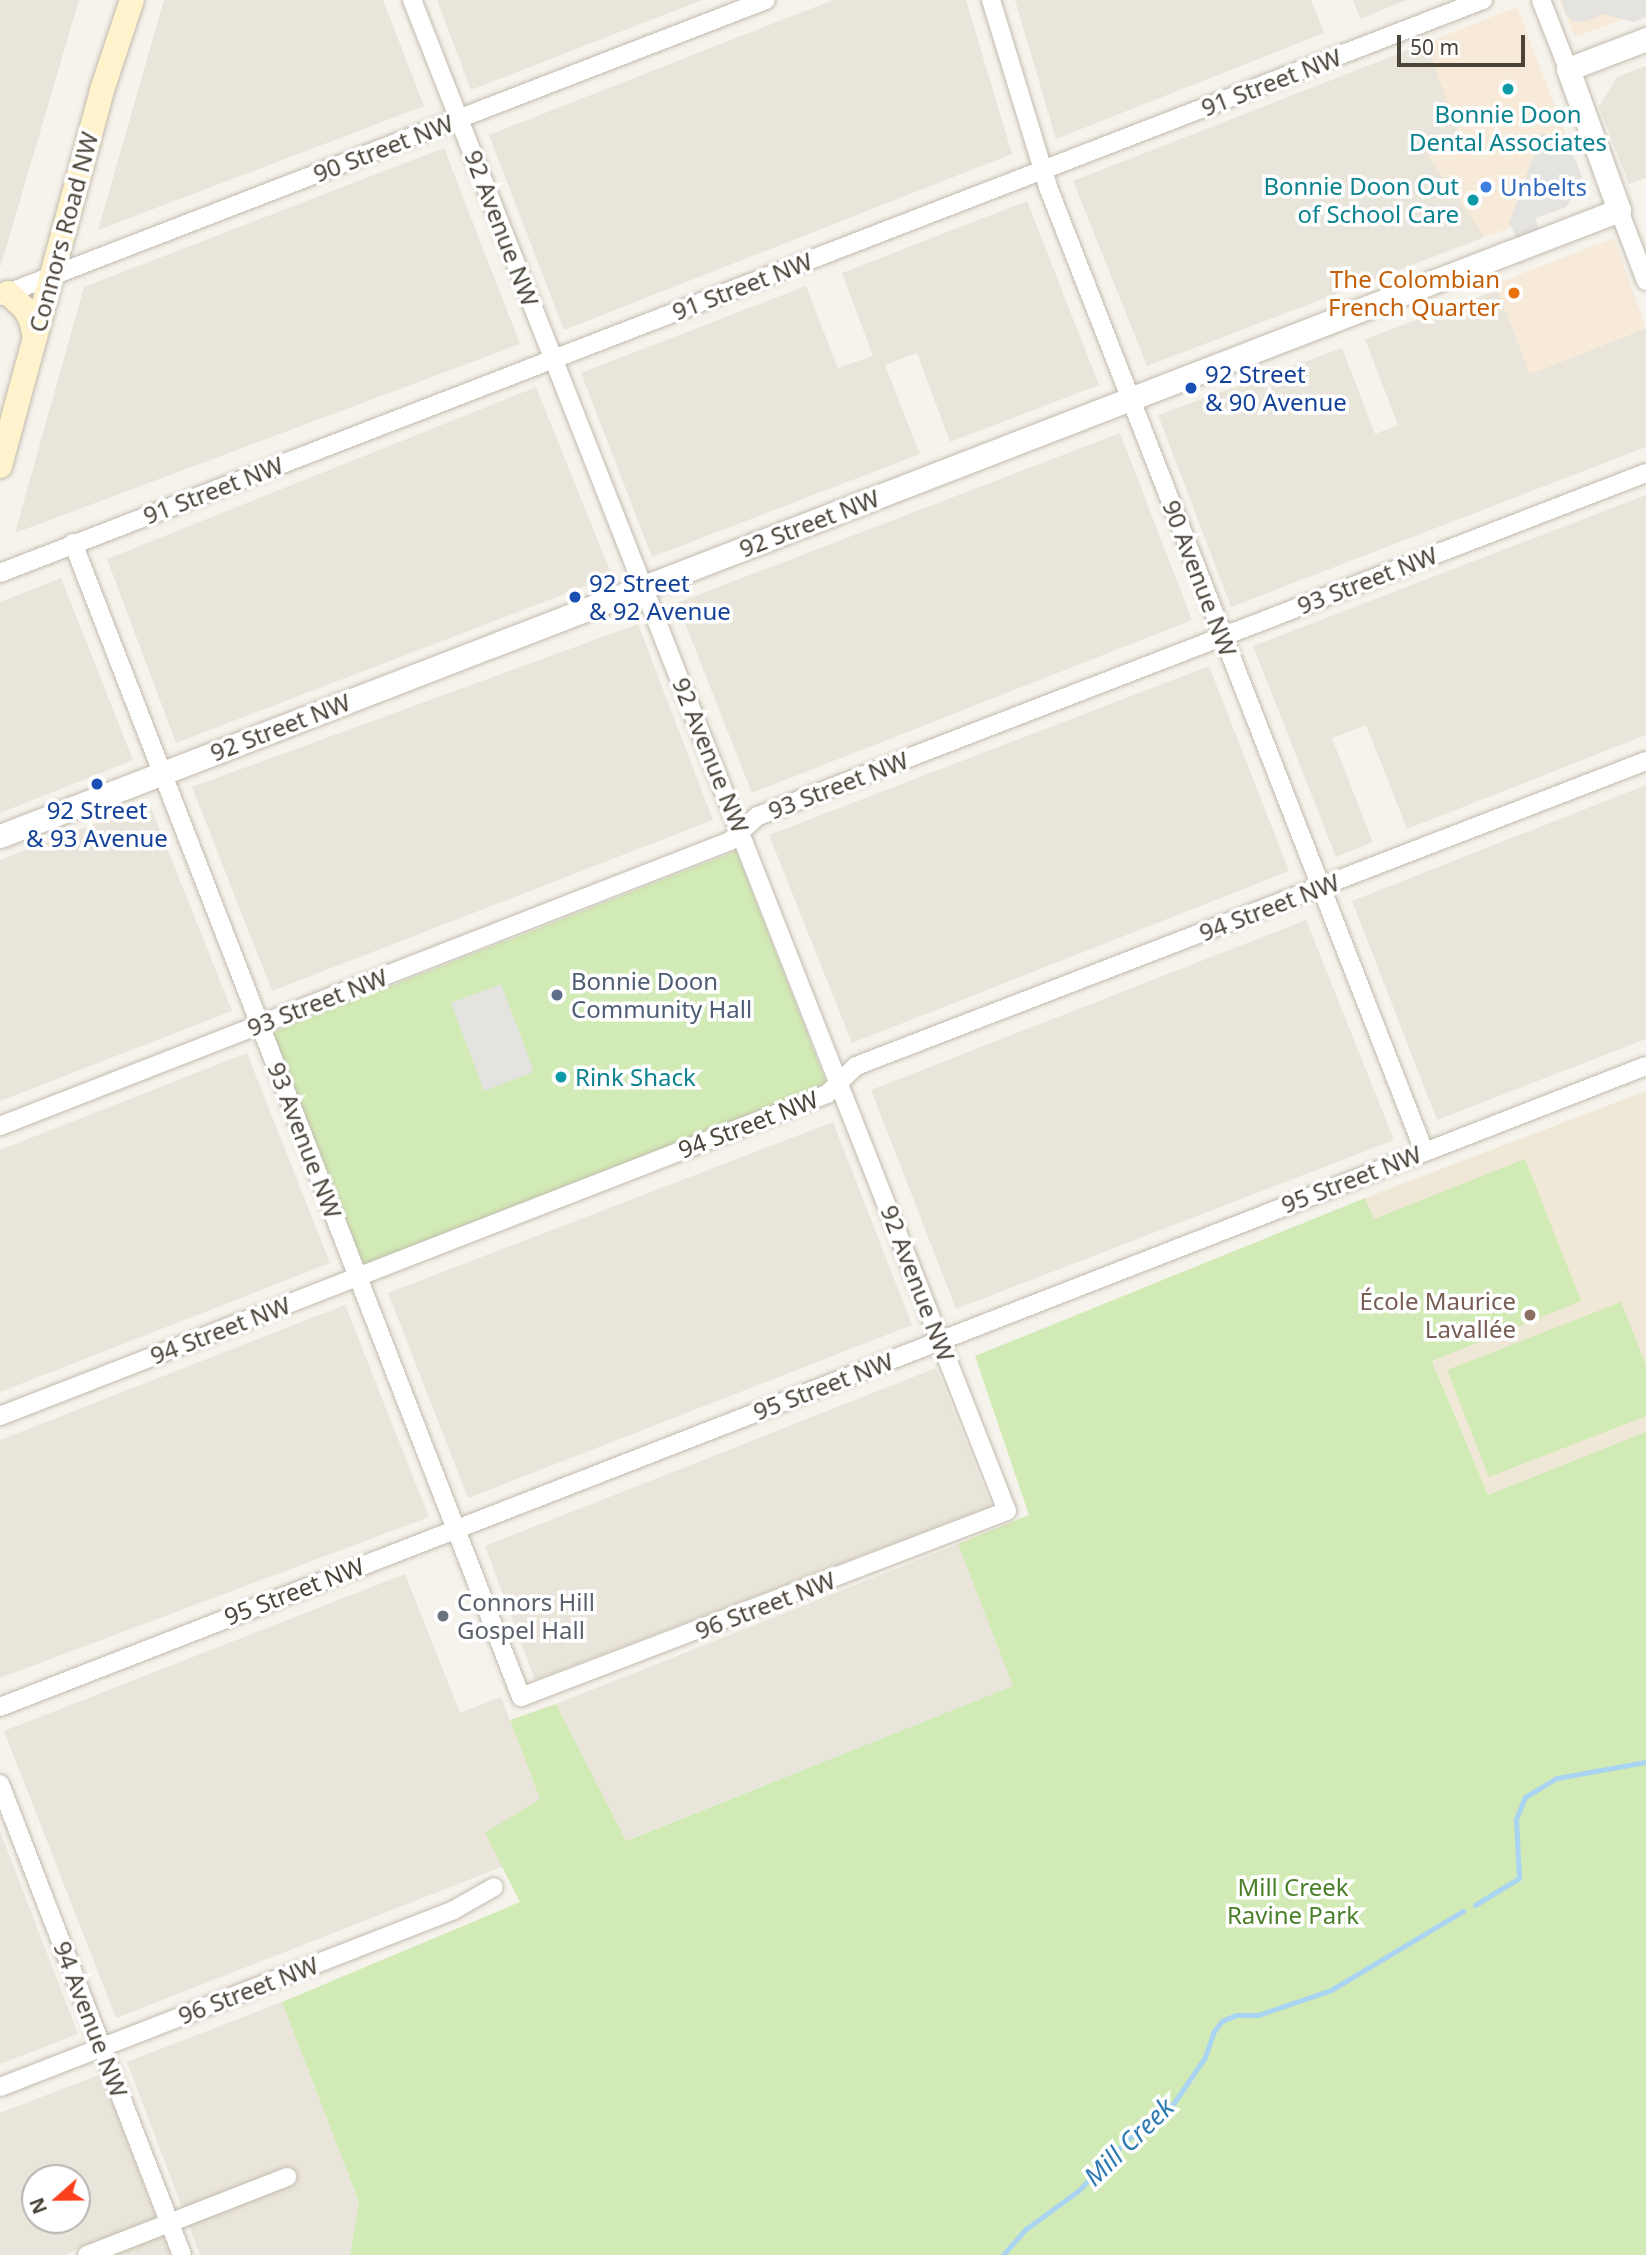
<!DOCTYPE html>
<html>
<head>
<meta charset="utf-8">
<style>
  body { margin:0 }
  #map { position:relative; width:1646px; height:2255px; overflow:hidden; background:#f6f3ec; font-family:"Noto Sans",sans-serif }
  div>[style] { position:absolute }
  .residential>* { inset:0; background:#eae5da }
  .commercial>* { inset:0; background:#f7ead8 }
  .education>* { inset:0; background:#efe8d6 }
  .green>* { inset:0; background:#d2eab5 }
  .parking>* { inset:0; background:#e5e3e0 }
  .stream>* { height:5px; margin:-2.5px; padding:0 2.5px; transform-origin:2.5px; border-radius:2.5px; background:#a9d4f2 }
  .roads { filter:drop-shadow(0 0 2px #c2bbae) drop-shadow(0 0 2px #c2bbae) }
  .minor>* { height:18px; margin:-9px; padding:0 9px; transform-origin:9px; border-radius:9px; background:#fff }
  .tertiary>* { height:23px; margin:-11.5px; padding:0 11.5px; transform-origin:11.5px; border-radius:11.5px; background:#fff }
  .secondary>* { height:24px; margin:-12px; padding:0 12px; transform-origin:12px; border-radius:12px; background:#fff3cd }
  .dots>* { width:19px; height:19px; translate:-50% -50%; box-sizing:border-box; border:4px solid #fff; border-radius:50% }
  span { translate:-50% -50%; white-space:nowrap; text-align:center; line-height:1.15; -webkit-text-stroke:7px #fff; paint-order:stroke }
  .street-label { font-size:24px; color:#4b4439 }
  .culture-label { font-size:24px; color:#0d838f }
  .right { translate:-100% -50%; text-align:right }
  .left { translate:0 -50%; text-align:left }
  .shop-label { font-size:24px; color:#366cbe }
  .food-label { font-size:24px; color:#c56008 }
  .transit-label { font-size:24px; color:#164399 }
  .service-label { font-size:24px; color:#4e5e75 }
  .education-label { font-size:24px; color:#785e54 }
  .worship-label { font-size:24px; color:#5b616d }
  .park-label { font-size:24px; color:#4a7f2a }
  .water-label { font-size:26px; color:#2e7ab2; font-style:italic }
  .north { position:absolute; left:21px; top:2164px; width:70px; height:70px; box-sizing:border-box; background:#fff; border:2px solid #b7b4b0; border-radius:50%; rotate:249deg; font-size:19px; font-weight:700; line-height:28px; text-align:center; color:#4b4439 }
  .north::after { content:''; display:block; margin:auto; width:24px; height:32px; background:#fc3f1d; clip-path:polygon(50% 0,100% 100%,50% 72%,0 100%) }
  .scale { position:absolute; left:1397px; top:35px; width:128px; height:32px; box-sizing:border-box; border:4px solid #4b4439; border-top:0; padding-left:9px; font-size:21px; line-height:24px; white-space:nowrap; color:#4b4439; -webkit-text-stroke:5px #fff; paint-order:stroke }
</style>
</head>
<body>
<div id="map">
  <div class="residential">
    <i style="clip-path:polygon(0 0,79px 0,0 268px)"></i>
    <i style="clip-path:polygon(164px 0,383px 0,424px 106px,98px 230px)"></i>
    <i style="clip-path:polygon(437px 0,702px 0,471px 90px)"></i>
    <i style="clip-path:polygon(833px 0,966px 0,1012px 154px,564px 330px,489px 135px)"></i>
    <i style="clip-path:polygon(1015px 0,1311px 0,1324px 33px,1056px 139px)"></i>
    <i style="clip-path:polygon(1353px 0,1407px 0,1360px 19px)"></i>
    <i style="clip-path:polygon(1426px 43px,1463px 143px,1429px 156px,1485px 237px,1147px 366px,1073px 181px)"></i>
    <i style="clip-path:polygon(1646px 66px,1646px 178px,1629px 184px,1599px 107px,1617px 77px)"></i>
    <i style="clip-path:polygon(444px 148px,520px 344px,15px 533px,84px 287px)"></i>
    <i style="clip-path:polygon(1027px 201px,1099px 385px,950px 442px,917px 353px,885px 365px,920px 454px,652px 557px,581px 373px,806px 286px,838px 368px,873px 356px,842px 273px)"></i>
    <i style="clip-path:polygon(1498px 290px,1530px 374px,1646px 328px,1646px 447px,1231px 607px,1158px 415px,1342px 348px,1375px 434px,1398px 425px,1365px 339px)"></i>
    <i style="clip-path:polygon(536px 387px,612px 576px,176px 743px,107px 559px)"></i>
    <i style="clip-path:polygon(1120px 433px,1192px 620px,752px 793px,677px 603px)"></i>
    <i style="clip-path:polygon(1646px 495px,1646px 735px,1407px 829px,1366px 725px,1332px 738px,1373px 842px,1336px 857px,1253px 646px)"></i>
    <i style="clip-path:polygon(61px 578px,133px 760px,0 813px,0 602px)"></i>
    <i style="clip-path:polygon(638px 624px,713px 820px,272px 991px,192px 787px)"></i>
    <i style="clip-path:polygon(1209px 666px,1289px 871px,852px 1043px,769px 835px)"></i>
    <i style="clip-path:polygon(1646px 785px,1646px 1039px,1437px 1120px,1352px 901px)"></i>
    <i style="clip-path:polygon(149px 803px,232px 1011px,0 1101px,0 860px)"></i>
    <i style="clip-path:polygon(1306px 920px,1394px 1140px,956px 1309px,871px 1090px)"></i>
    <i style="clip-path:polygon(247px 1053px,330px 1263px,0 1392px,0 1150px)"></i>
    <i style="clip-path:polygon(833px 1122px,912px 1325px,468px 1498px,388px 1293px)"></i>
    <i style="clip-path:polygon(345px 1305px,429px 1517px,0 1678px,0 1440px)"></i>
    <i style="clip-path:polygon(936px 1368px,991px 1506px,535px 1680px,485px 1546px)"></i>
    <i style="clip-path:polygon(958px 1544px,1014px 1686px,625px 1841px,556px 1704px)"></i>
    <i style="clip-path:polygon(405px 1574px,460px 1713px,501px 1697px,558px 1845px,116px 2018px,4px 1731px)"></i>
    <i style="clip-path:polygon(0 1831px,78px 2034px,0 2064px)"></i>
    <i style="clip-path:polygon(282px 2002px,359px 2202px,350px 2255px,200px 2255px,127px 2062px)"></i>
    <i style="clip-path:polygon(evenodd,101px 2074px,157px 2219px,64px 2255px,0 2255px,0 2113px,101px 2074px,35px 2178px,77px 2178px,77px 2220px,35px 2220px,35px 2178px)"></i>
    <i style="clip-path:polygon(162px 2233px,171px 2255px,104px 2255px)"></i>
  </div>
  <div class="commercial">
    <i style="clip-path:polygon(1559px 0,1646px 0,1646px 11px,1575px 37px)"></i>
    <i style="clip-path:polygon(1517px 7px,1582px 177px,1577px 192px,1566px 207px,1485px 237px,1428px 156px,1462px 143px,1426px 43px)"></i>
    <i style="clip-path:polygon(1614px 238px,1646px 328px,1530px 374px,1496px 284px)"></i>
  </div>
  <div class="education">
    <i style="clip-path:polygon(1646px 1091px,1646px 1433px,1488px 1495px,1365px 1198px)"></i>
  </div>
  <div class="green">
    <i style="clip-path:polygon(736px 851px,827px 1084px,364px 1265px,273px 1032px)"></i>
    <i style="clip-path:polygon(1525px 1159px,1581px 1301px,1432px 1361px,1488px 1495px,1646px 1432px,1646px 2255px,350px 2255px,359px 2202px,282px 2002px,520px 1902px,485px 1833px,540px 1799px,510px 1720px,556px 1704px,626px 1841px,1013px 1686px,958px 1544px,1029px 1515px,975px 1356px,1365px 1198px,1374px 1219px)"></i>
    <i style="clip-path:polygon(1621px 1302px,1646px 1365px,1646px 1416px,1489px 1477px,1447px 1370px)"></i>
  </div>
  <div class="parking">
    <i style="clip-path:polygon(1561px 0,1646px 0,1646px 17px,1634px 22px,1602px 14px,1588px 21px,1573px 22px,1566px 15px)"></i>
    <i style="clip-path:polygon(1542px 133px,1569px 144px,1582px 177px,1577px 192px,1566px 207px,1536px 218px,1539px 232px,1519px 242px,1509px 223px)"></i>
    <i style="clip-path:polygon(501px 984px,533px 1068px,531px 1073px,484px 1091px,451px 1003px)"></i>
  </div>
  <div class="stream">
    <i style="left:1475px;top:1905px;width:52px;rotate:-31.5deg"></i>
    <i style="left:1519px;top:1878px;width:59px;rotate:-92.9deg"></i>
    <i style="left:1516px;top:1819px;width:24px;rotate:-68deg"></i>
    <i style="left:1525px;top:1797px;width:37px;rotate:-31deg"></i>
    <i style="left:1557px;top:1778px;width:90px;rotate:-10.2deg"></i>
    <i style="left:1003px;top:2255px;width:35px;rotate:-49deg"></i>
    <i style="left:1026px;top:2229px;width:66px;rotate:-36.3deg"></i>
    <i style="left:1079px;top:2190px;width:72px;rotate:-46.1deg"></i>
    <i style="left:1129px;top:2138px;width:45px;rotate:-33.3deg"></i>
    <i style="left:1167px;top:2113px;width:68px;rotate:-55.8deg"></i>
    <i style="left:1205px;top:2057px;width:28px;rotate:-71deg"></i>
    <i style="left:1214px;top:2031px;width:13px;rotate:-51deg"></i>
    <i style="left:1222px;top:2021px;width:15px;rotate:-23deg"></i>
    <i style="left:1236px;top:2015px;width:22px"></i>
    <i style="left:1258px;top:2015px;width:77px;rotate:-18.9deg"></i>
    <i style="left:1331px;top:1990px;width:154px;rotate:-30.9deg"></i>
  </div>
  <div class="roads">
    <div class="minor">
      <i style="left:991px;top:0;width:195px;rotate:73deg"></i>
      <i style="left:1048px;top:187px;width:1035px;rotate:68.69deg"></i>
      <i style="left:1541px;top:0;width:74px;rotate:68.6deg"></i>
      <i style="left:1619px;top:210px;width:76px;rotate:69.2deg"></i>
      <i style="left:0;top:296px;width:821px;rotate:-21.13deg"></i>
      <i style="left:73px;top:543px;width:1238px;rotate:68.78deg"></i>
      <i style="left:521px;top:1697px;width:520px;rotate:-20.94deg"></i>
      <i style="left:1007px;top:1511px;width:1624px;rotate:-111.49deg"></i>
      <i style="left:0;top:573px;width:1590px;rotate:-21.13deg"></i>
      <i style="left:0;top:1126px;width:784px;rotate:-21.33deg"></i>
      <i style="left:730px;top:841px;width:38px;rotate:-42deg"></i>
      <i style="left:758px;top:816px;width:952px;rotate:-21.12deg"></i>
      <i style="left:0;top:1416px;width:887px;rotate:-21.27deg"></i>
      <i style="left:827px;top:1094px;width:40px;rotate:-44deg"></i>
      <i style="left:856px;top:1066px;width:847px;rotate:-21.11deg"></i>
      <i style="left:0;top:1707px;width:1766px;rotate:-21.28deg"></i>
      <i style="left:0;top:1784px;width:505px;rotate:68.87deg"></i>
      <i style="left:0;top:2087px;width:485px;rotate:-21.3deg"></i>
      <i style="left:452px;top:1911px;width:48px;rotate:-29.7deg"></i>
      <i style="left:87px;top:2255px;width:215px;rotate:-21.3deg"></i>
    </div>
    <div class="tertiary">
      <i style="left:0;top:836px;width:1736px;rotate:-21.14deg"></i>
      <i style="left:1619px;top:210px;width:150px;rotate:-109.9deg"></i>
      <i style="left:1568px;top:69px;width:84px;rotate:-21deg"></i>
    </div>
    <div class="secondary">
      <i style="left:8px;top:293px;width:23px;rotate:43deg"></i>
      <i style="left:25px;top:309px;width:13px;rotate:61deg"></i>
      <i style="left:31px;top:320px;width:17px;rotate:77deg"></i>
      <i style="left:0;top:466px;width:390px;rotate:-74.8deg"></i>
      <i style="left:102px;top:90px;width:95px;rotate:-71.6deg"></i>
    </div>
  </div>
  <div class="dots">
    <i style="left:1508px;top:89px;background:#0f9aa8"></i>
    <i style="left:1486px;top:187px;background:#3f7fe0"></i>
    <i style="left:1473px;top:200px;background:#0f9aa8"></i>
    <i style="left:1514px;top:293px;background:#e8710a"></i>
    <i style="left:1191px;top:388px;background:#1a4fb4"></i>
    <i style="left:575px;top:597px;background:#1a4fb4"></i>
    <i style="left:97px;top:784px;background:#1a4fb4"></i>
    <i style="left:557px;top:995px;background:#5c6f8a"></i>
    <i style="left:561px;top:1077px;background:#0f9aa8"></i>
    <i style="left:1530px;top:1315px;background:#8d6e63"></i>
    <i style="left:443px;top:1616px;background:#6b7280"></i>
  </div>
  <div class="street-label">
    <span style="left:1271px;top:82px;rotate:-21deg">91 Street NW</span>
    <span style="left:383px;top:148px;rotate:-21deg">90 Street NW</span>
    <span style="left:502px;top:228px;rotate:69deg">92 Avenue NW</span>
    <span style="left:63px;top:232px;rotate:-75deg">Connors Road NW</span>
    <span style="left:742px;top:286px;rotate:-21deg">91 Street NW</span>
    <span style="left:213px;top:490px;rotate:-21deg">91 Street NW</span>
    <span style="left:809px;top:523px;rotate:-21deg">92 Street NW</span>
    <span style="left:1200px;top:578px;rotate:69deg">90 Avenue NW</span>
    <span style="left:1367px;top:580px;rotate:-21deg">93 Street NW</span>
    <span style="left:280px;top:727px;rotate:-21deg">92 Street NW</span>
    <span style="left:711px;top:755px;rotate:68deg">92 Avenue NW</span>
    <span style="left:838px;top:785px;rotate:-21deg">93 Street NW</span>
    <span style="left:1269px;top:907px;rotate:-21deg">94 Street NW</span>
    <span style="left:317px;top:1002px;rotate:-21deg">93 Street NW</span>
    <span style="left:748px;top:1124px;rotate:-21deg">94 Street NW</span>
    <span style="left:305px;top:1140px;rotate:69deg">93 Avenue NW</span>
    <span style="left:1351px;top:1179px;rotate:-21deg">95 Street NW</span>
    <span style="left:918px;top:1283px;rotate:69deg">92 Avenue NW</span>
    <span style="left:220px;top:1330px;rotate:-21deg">94 Street NW</span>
    <span style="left:823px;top:1386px;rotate:-21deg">95 Street NW</span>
    <span style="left:294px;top:1591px;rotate:-21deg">95 Street NW</span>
    <span style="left:765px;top:1605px;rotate:-21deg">96 Street NW</span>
    <span style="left:248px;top:1990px;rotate:-21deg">96 Street NW</span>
    <span style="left:91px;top:2019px;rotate:69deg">94 Avenue NW</span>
  </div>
  <div class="culture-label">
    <span style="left:1508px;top:128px">Bonnie Doon<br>Dental Associates</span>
    <span class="right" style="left:1459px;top:200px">Bonnie Doon Out<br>of School Care</span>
    <span class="left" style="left:575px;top:1077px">Rink Shack</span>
  </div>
  <div class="shop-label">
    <span class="left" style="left:1500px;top:187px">Unbelts</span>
  </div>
  <div class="food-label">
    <span class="right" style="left:1500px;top:293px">The Colombian<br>French Quarter</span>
  </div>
  <div class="transit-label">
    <span class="left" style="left:1205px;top:388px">92 Street<br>&amp; 90 Avenue</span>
    <span class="left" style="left:589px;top:597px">92 Street<br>&amp; 92 Avenue</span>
    <span style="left:97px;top:824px">92 Street<br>&amp; 93 Avenue</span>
  </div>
  <div class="service-label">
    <span class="left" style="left:571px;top:995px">Bonnie Doon<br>Community Hall</span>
  </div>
  <div class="education-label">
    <span class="right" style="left:1516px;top:1315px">École Maurice<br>Lavallée</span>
  </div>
  <div class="worship-label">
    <span class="left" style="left:457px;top:1616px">Connors Hill<br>Gospel Hall</span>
  </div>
  <div class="park-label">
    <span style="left:1293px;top:1901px">Mill Creek<br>Ravine Park</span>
  </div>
  <div class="water-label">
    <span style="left:1129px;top:2142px;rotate:-44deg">Mill Creek</span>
  </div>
  <div class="north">N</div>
  <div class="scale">50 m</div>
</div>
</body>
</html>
